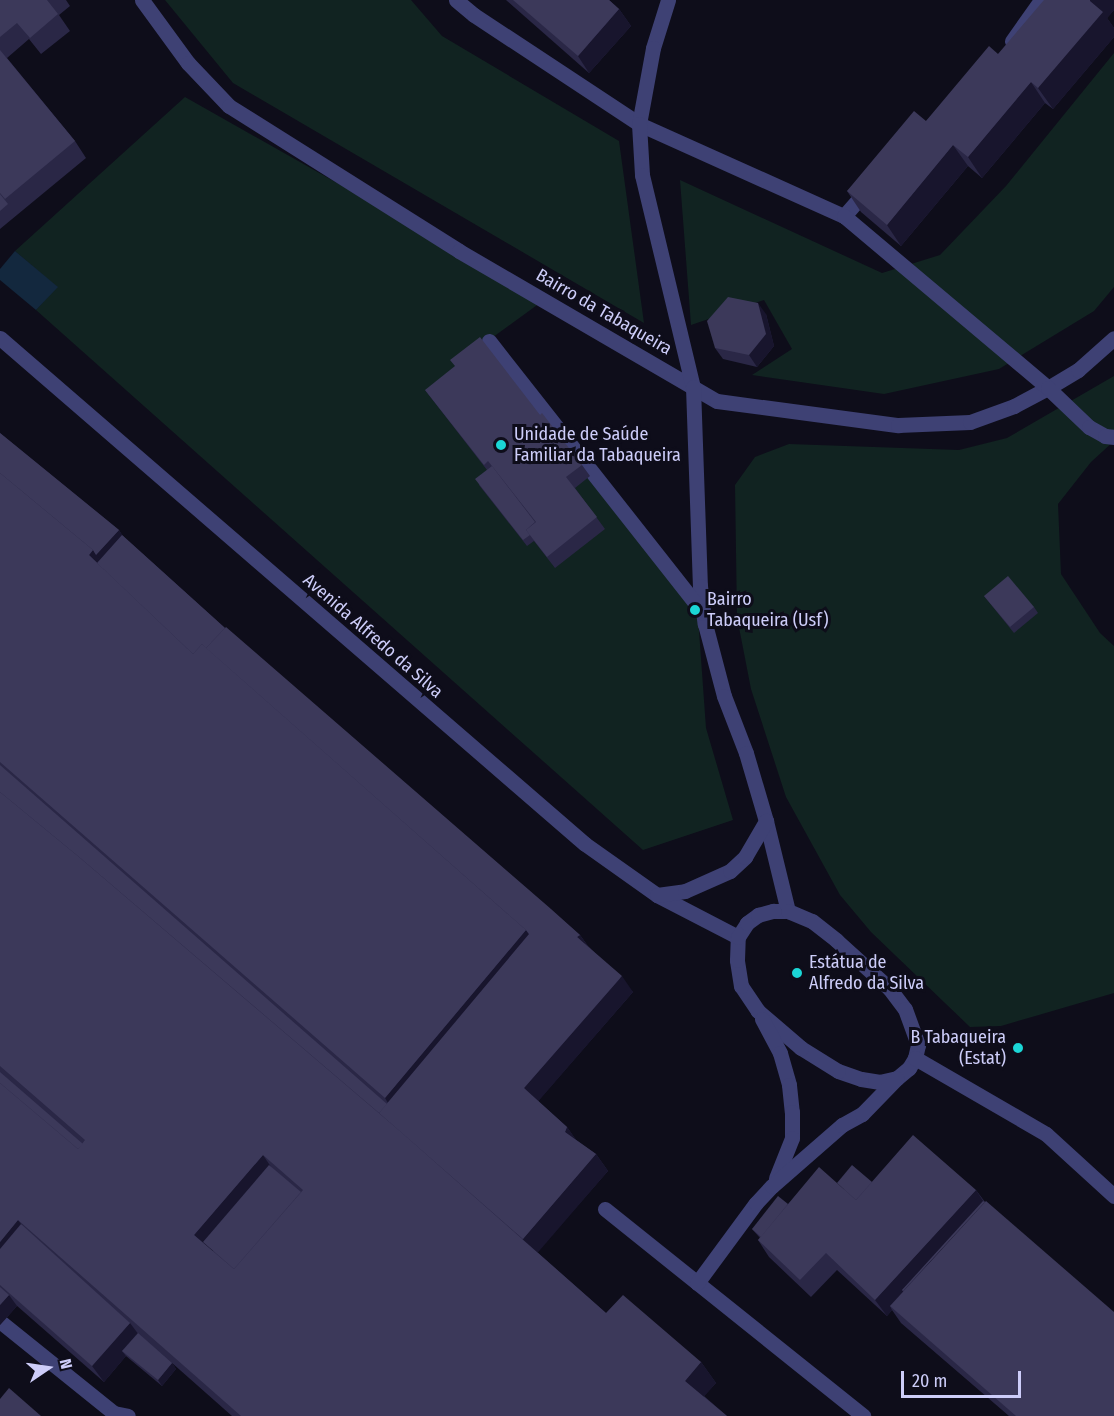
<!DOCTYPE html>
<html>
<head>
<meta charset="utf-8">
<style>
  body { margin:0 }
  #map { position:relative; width:1114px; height:1416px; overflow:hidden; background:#0e0d1a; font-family:"Fira Sans Condensed",sans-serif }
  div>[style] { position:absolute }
  .green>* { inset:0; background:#112321 }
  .water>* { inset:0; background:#13283e }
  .minor>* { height:15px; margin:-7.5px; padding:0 7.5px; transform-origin:7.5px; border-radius:7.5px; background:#3e4174 }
  .wall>* { inset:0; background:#2a2746 }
  .shaded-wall>* { inset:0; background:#18152d }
  .building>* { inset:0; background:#3c395a }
  .dots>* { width:16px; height:16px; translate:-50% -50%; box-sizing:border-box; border:3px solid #0e0d1a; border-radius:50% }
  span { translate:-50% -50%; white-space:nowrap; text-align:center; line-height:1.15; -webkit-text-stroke:6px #0e0d1a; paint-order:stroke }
  .street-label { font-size:18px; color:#cdcdf9 }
  .poi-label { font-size:18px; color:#cdcdf9 }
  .left { translate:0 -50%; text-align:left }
  .right { translate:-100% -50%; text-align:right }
  .north { position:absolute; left:18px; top:1338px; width:60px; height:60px; -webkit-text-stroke:4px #0e0d1a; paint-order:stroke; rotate:77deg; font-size:16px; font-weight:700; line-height:24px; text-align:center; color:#cdcdf9 }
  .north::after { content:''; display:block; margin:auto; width:21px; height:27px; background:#cdcdf9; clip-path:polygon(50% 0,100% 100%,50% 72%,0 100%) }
  .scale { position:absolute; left:901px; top:1371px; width:120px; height:27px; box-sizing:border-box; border:3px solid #cdcdf9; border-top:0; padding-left:8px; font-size:18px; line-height:21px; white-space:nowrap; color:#cdcdf9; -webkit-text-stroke:4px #0e0d1a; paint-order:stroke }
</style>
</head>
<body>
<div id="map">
  <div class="green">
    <i style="clip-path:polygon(165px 0,411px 0,442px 36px,619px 141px,644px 323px,233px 83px)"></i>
    <i style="clip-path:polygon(1114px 53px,1114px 287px,1094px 311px,999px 369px,884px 394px,752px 375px,792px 349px,764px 300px,691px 325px,680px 180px,882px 273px,940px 255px,1006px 186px)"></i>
    <i style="clip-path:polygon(185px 97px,544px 300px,489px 340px,698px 617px,706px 728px,733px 820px,643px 850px,36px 310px,57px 287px,15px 251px)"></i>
    <i style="clip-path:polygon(1114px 376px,1114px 441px,1091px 462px,1058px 504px,1061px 574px,1100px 633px,1114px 646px,1114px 993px,1001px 1026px,970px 1027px,871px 932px,840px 895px,786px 797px,751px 689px,737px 617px,735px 485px,755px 457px,789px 444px,959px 450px,1007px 438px)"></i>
  </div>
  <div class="water">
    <i style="clip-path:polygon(15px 251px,58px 287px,36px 310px,0 280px,0 269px)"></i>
  </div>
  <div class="minor">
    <i style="left:142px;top:0;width:78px;rotate:53.9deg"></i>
    <i style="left:188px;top:63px;width:59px;rotate:46.4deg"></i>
    <i style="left:229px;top:106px;width:272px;rotate:32.2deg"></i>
    <i style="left:459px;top:251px;width:298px;rotate:30.2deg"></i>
    <i style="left:717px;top:401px;width:183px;rotate:7.6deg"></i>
    <i style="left:898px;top:425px;width:72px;rotate:-2.4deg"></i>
    <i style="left:970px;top:422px;width:47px;rotate:-20deg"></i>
    <i style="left:1014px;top:406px;width:38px;rotate:-28deg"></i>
    <i style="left:1048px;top:388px;width:35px;rotate:-31deg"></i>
    <i style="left:1078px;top:370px;width:48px;rotate:-41.6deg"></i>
    <i style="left:456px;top:0;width:23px;rotate:40deg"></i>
    <i style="left:474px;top:15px;width:198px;rotate:33.4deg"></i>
    <i style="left:639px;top:124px;width:225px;rotate:24.2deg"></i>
    <i style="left:844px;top:216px;width:37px;rotate:-49deg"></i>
    <i style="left:668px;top:0;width:50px;rotate:107.4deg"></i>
    <i style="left:653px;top:48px;width:77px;rotate:100.4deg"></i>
    <i style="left:639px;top:124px;width:51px;rotate:86.6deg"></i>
    <i style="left:642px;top:175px;width:218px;rotate:76.5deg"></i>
    <i style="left:693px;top:387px;width:199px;rotate:88deg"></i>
    <i style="left:700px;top:586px;width:38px;rotate:83deg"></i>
    <i style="left:705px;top:624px;width:74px;rotate:75.2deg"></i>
    <i style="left:724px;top:696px;width:61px;rotate:68.9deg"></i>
    <i style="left:746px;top:753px;width:71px;rotate:73.6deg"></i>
    <i style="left:766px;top:821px;width:93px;rotate:76.3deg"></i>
    <i style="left:1012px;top:41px;width:50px;rotate:-54.7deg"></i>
    <i style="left:844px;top:216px;width:267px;rotate:40.1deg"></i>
    <i style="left:1048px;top:388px;width:57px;rotate:43.6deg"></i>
    <i style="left:1089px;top:427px;width:18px;rotate:29deg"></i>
    <i style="left:1105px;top:436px;width:9px;rotate:6deg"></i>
    <i style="left:0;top:338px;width:773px;rotate:40.86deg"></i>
    <i style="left:585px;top:844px;width:88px;rotate:35.3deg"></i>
    <i style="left:657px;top:895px;width:91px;rotate:27.4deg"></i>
    <i style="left:489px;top:341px;width:346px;rotate:51.8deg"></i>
    <i style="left:657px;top:895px;width:28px;rotate:-8deg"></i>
    <i style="left:685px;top:891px;width:49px;rotate:-24deg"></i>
    <i style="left:730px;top:871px;width:21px;rotate:-43deg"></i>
    <i style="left:745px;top:857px;width:42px;rotate:-59.7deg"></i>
    <i style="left:773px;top:911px;width:15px"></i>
    <i style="left:788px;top:911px;width:26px;rotate:23deg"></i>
    <i style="left:812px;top:921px;width:31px;rotate:38deg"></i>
    <i style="left:836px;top:940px;width:72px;rotate:42.2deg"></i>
    <i style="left:889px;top:988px;width:26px;rotate:53deg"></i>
    <i style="left:905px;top:1009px;width:38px;rotate:70deg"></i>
    <i style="left:918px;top:1045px;width:13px;rotate:103deg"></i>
    <i style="left:915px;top:1058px;width:12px;rotate:121deg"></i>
    <i style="left:909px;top:1068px;width:16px;rotate:140deg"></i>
    <i style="left:897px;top:1078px;width:17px;rotate:167deg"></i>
    <i style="left:880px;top:1082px;width:19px;rotate:-171deg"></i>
    <i style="left:861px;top:1079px;width:24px;rotate:-161deg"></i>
    <i style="left:838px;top:1071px;width:44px;rotate:-148.1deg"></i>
    <i style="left:801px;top:1048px;width:57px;rotate:-139.3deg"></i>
    <i style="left:758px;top:1011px;width:30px;rotate:-124deg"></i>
    <i style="left:741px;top:986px;width:26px;rotate:-99deg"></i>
    <i style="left:737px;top:960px;width:23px;rotate:-88deg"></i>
    <i style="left:738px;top:937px;width:17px;rotate:-57deg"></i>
    <i style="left:747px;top:923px;width:14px;rotate:-36deg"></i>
    <i style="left:758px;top:915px;width:16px;rotate:-15deg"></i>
    <i style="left:762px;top:1019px;width:38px;rotate:62deg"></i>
    <i style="left:780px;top:1053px;width:33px;rotate:74deg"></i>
    <i style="left:789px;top:1085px;width:27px;rotate:84deg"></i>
    <i style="left:792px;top:1112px;width:26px;rotate:90deg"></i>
    <i style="left:792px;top:1138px;width:43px;rotate:111.8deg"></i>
    <i style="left:915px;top:1058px;width:151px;rotate:30.1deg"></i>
    <i style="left:1046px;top:1134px;width:92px;rotate:42.4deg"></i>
    <i style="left:605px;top:1209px;width:331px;rotate:38.7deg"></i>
    <i style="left:697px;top:1283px;width:99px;rotate:-53.6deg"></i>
    <i style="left:756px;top:1203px;width:23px;rotate:-47deg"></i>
    <i style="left:772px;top:1186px;width:93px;rotate:-41.1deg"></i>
    <i style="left:842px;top:1125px;width:23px;rotate:-29deg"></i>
    <i style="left:862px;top:1114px;width:49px;rotate:-45.8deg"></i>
    <i style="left:2px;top:1323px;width:144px;rotate:38.8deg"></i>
    <i style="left:114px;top:1413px;width:14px;rotate:12deg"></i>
  </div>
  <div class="wall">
    <i style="clip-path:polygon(0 0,66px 0,70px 6px,59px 15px,70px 31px,41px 54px,29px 39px,7px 58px,75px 141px,86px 158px,0 229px)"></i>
    <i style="clip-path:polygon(506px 0,609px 0,619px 9px,631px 26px,589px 73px)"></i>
    <i style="clip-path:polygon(1114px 0,1114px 10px,1107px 18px,1114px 28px,1114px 37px,1053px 109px,1045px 103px,982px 178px,968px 166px,901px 246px,861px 212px,847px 191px,926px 121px,998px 54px)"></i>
    <i style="clip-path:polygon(766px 314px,774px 346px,757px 367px,723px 359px,715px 348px)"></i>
    <i style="clip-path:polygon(425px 390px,540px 415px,582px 465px,590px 476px,575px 488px,605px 529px,555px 568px,534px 541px,527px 546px,479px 485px,487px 470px)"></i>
    <i style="clip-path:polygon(0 433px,119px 530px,122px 535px,225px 628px,580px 935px,588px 946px,633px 992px,538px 1101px,567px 1127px,576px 1140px,596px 1154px,608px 1171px,537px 1252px,606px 1313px,701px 1362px,716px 1383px,704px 1396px,727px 1416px,232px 1416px,137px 1332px,172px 1363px,176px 1369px,162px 1386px,126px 1356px,104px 1382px,16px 1305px,17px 1306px,0 1325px)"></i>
    <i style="clip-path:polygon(984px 596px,1034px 607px,1038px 613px,1014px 633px)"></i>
    <i style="clip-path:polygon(872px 1182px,976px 1190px,985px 1202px,1114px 1416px,1009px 1416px,901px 1323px,892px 1310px,887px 1316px,837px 1270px,811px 1297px,769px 1257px,758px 1240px,760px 1238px,752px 1229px,788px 1204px)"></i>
  </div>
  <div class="shaded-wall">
    <i style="clip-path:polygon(1090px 0,1114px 0,1114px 10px,1107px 18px,1114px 28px,1114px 37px,1053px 109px,1038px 88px)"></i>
    <i style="clip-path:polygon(619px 9px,631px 26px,589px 73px,578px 56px)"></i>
    <i style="clip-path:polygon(1031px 82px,1045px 103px,982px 178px,968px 157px)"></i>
    <i style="clip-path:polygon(953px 145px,968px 166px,901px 246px,887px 225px)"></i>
    <i style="clip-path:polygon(758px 303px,766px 314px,774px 346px,757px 367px,749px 355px)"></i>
    <i style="clip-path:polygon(119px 530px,130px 547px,107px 571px,96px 555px)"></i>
    <i style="clip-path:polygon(93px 550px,107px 571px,105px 574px,89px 555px)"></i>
    <i style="clip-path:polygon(526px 930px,540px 950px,391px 1108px,385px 1098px)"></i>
    <i style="clip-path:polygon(580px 935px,591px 951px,577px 937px)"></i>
    <i style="clip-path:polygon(622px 976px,633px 992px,535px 1105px,524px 1088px)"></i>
    <i style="clip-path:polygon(567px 1127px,579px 1144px,565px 1132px)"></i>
    <i style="clip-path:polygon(596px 1154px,608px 1171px,534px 1257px,522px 1240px)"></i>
    <i style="clip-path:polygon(263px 1155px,277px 1176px,211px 1253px,194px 1235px)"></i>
    <i style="clip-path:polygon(976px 1190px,987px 1207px,902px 1290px,906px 1295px,890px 1306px,892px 1310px,887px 1316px,875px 1300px)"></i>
    <i style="clip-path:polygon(18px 1220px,33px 1240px,0 1280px,0 1242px)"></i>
    <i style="clip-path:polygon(9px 1295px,17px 1306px,0 1325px,0 1305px)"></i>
    <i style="clip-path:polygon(130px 1323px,142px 1339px,122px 1351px,126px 1356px,104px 1382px,92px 1366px)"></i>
    <i style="clip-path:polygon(701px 1362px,716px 1383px,700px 1401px,685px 1381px)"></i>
    <i style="clip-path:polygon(172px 1363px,176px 1369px,162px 1386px,158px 1380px)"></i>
  </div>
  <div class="building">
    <i style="clip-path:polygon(0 0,47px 0,58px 14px,30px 38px,17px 23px,0 37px)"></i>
    <i style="clip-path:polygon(513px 0,609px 0,619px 9px,578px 56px)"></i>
    <i style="clip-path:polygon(1044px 0,1090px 0,1090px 1px,1103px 12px,1038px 88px,1031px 82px,968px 157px,953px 145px,887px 225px,847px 191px,914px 111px,926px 121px,989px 46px,998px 54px)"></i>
    <i style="clip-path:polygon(0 50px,75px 141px,5px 199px,0 193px)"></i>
    <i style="clip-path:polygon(0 194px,8px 204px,0 211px)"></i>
    <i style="clip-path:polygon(728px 297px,758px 303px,766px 334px,749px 355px,715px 348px,707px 321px)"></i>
    <i style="clip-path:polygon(480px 337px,540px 415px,542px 413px,582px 465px,566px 477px,597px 517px,547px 557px,526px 530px,536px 522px,488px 461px,484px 465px,425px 390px,455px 366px,450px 360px)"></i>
    <i style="clip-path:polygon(0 433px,119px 530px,96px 555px,93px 550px,0 473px)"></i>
    <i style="clip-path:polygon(492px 466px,535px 522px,526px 530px,530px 535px,523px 540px,475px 479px)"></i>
    <i style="clip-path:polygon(0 473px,93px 550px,89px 555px,193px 654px,202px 644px,526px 930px,385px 1098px,0 762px)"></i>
    <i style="clip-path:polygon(122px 535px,225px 628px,206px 648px,202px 644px,193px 654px,97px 563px)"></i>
    <i style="clip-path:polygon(1008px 576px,1034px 607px,1010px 627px,984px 596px)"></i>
    <i style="clip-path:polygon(226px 627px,551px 909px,580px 935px,577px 937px,622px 976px,524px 1088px,567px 1127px,565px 1132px,596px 1154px,523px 1239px,379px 1113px,529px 934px,526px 930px,206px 648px)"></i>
    <i style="clip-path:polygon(0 765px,387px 1104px,379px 1113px,79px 857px,0 792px)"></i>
    <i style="clip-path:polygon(evenodd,0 792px,79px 857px,401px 1132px,606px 1313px,623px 1295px,701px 1362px,685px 1381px,727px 1416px,241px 1416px,18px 1220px,0 1242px,0 1083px,78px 1149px,85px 1140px,0 1066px,0 792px,263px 1155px,303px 1190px,234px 1269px,194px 1235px,263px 1155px)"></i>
    <i style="clip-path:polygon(0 1072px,83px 1144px,78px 1149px,0 1083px)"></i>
    <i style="clip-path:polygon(913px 1135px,976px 1190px,875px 1300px,826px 1253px,800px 1280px,758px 1240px,819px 1167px,856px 1200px)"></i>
    <i style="clip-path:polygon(269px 1165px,301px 1192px,234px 1269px,203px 1242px)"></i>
    <i style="clip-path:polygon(852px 1165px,872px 1182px,856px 1200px,837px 1183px)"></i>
    <i style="clip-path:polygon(778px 1196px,788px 1204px,761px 1237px,752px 1229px)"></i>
    <i style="clip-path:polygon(983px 1201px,985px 1202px,903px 1291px,902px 1290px)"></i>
    <i style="clip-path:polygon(986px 1201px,1114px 1312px,1114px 1416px,1016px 1416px,890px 1306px)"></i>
    <i style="clip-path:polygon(21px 1224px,130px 1323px,92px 1366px,0 1285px,0 1249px)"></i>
    <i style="clip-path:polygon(0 1287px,9px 1295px,0 1305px)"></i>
    <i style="clip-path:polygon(138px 1333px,172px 1363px,158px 1380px,122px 1351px)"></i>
    <i style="clip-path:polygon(9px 1388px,41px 1416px,0 1416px,0 1399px)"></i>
  </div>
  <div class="dots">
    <i style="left:501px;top:445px;background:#1bd6d6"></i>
    <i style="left:695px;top:610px;background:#1bd6d6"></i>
    <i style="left:797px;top:973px;background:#1bd6d6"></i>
    <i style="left:1018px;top:1048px;background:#1bd6d6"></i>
  </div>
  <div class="street-label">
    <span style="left:604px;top:312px;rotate:30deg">Bairro da Tabaqueira</span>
    <span style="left:373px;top:636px;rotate:41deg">Avenida Alfredo da Silva</span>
  </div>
  <div class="poi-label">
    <span class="left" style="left:514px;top:445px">Unidade de Saúde<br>Familiar da Tabaqueira</span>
    <span class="left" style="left:707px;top:610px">Bairro<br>Tabaqueira (Usf)</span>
    <span class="left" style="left:809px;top:973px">Estátua de<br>Alfredo da Silva</span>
    <span class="right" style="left:1006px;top:1048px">B Tabaqueira<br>(Estat)</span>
  </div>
  <div class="north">N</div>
  <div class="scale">20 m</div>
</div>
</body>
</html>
